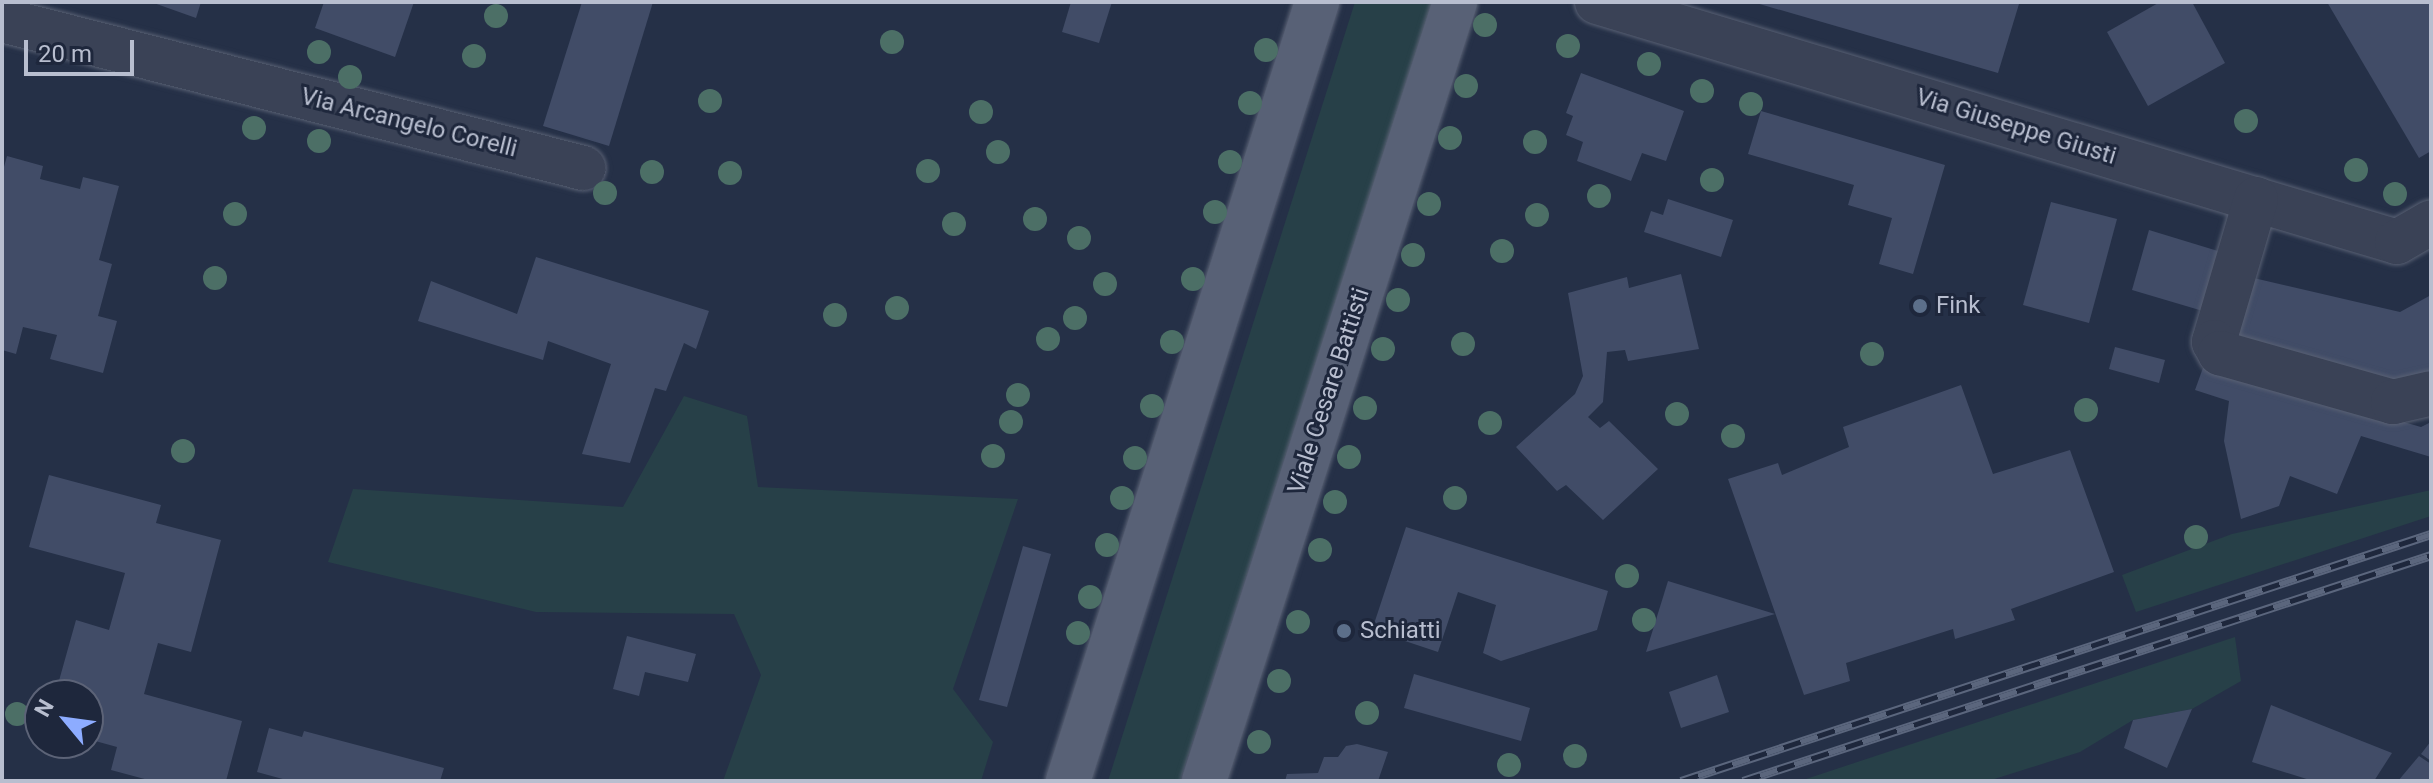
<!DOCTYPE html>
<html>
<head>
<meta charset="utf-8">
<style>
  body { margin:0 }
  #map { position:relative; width:2433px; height:783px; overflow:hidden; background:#253047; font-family:Roboto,sans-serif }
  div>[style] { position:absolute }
  .green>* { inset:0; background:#274048 }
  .building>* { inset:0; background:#414c67 }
  .roads { filter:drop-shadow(0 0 2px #586073) drop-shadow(0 0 2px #586073) }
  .minor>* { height:44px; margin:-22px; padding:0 22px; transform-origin:22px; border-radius:22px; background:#3a4256 }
  .major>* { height:44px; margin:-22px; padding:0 22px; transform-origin:22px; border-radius:22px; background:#586176 }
  .rail>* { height:9px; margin-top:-4.5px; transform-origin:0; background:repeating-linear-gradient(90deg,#1e273c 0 18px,#5b667d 0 36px); box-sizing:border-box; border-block:2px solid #5b667d }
  .trees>* { width:24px; height:24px; margin:-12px; border-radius:50%; background:#4c6f66 }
  .dots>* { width:22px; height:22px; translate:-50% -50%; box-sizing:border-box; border:4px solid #1e273c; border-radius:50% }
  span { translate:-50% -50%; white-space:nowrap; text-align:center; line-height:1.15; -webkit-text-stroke:6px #1e273c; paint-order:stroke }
  .street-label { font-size:24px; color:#b8becf }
  .poi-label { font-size:24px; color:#b8becf }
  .left { translate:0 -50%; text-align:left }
  .frame { position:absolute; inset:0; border:4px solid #b8becf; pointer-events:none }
  .north { position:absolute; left:24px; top:679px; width:80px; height:80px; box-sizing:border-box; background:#1e273c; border:2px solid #5c6377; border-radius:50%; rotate:299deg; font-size:22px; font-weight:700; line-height:32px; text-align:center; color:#b8becf }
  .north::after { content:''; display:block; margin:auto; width:28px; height:36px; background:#8dacff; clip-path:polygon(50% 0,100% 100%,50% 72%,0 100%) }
  .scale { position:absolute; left:24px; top:40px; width:110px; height:36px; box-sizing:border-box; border:4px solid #b8becf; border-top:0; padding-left:10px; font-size:24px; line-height:28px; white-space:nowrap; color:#b8becf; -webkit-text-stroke:6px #1e273c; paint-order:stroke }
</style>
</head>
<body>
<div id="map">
  <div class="green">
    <i style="clip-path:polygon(1355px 2px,1433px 2px,1180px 781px,1108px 781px)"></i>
    <i style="clip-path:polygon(684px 396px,747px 416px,758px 487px,1018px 499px,953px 689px,993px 742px,981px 781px,723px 781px,761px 675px,734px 614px,536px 612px,328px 562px,353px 489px,623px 507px)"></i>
    <i style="clip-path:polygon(2431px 490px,2431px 516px,2136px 612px,2122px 575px,2232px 534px)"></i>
    <i style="clip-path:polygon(2235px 637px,2241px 681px,2192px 709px,2133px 720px,2080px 752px,1988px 781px,1800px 781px)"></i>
  </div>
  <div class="building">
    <i style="clip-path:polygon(151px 2px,201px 2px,196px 18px)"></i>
    <i style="clip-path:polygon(324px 2px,414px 2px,395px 57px,315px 28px)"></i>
    <i style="clip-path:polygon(582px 2px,653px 2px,609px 146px,543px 126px)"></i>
    <i style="clip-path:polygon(1071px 2px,1112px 2px,1099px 43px,1062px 32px)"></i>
    <i style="clip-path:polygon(2011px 2px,2019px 4px,1998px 73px,1756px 3px)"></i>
    <i style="clip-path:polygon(2160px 2px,2192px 2px,2225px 63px,2148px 106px,2107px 32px)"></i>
    <i style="clip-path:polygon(2327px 2px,2430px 2px,2431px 151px,2419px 158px)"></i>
    <i style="clip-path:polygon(1581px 73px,1684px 111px,1666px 161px,1642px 153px,1631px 181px,1577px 161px,1583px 142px,1566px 135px,1573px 116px,1566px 113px)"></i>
    <i style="clip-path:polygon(1761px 111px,1945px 165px,1913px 274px,1879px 264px,1892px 218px,1848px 205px,1854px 185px,1748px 154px)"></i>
    <i style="clip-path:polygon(7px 156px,43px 166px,40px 179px,80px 189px,83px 177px,119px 186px,99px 260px,112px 264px,98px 316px,117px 321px,103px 373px,50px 359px,57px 335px,23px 327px,16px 354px,2px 350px,2px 174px)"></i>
    <i style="clip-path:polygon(1668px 199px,1733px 220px,1721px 257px,1644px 232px,1651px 211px,1663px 215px)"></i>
    <i style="clip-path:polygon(2051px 202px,2117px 219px,2089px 323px,2023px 305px)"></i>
    <i style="clip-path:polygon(2149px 230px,2231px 255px,2213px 314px,2132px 290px)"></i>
    <i style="clip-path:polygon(536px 257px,709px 311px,696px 349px,684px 343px,666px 391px,655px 388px,630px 463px,582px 454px,611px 364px,548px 341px,543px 360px,418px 321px,431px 281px,517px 314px)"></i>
    <i style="clip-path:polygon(1681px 274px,1699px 349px,1628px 361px,1625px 350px,1607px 352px,1603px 402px,1588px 417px,1600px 428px,1609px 421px,1658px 469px,1603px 520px,1566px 485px,1557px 491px,1516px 447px,1575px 394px,1583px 376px,1568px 293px,1627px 277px,1629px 288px)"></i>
    <i style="clip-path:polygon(2245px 276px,2400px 312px,2431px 295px,2431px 377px,2396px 387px,2225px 339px)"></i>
    <i style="clip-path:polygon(2115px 347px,2165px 360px,2159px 383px,2109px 369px)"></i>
    <i style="clip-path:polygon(2204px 365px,2421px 427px,2431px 422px,2431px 457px,2361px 436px,2337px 494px,2290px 476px,2279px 506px,2241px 519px,2224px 441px,2229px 401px,2195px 390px)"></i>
    <i style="clip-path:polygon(1961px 385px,1993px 474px,2070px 450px,2114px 572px,2011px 609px,2015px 620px,1955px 639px,1953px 629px,1846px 663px,1850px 681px,1804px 695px,1728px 479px,1778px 463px,1782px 475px,1849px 447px,1843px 427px)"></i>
    <i style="clip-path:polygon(49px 475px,161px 505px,156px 523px,221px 540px,191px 652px,158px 643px,144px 694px,242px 721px,226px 781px,152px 781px,111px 770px,117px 747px,88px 739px,88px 695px,55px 695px,76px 620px,109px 630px,125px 573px,29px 547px)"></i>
    <i style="clip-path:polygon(1406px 527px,1608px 591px,1597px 630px,1501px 661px,1483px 653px,1496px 605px,1458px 592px,1438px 652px,1372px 630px)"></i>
    <i style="clip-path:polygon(1023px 546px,1051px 554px,1007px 707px,979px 700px)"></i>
    <i style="clip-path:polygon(1668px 581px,1775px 614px,1646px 652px)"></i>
    <i style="clip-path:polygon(627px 636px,696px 654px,688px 682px,645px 672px,639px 696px,613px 689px)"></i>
    <i style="clip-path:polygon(1414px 674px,1530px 708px,1521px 741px,1404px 708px)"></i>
    <i style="clip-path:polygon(1717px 675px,1729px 712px,1681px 728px,1669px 692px)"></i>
    <i style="clip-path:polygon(2271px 705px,2392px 753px,2374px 781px,2313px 781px,2252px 762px)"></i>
    <i style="clip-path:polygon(2192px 709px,2167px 768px,2124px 748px,2133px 720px)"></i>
    <i style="clip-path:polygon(269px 728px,302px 737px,304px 731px,444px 768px,440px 781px,290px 781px,257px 772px)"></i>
    <i style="clip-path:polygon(2431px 741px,2431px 761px,2421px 754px)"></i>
    <i style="clip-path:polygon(1357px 744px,1388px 752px,1378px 781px,1285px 781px,1287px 774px,1318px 773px,1324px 757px,1338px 757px,1346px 746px)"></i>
    <i style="clip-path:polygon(2419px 756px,2431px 764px,2431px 781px,2398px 781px)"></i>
  </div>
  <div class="roads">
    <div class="minor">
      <i style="left:1597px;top:2px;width:835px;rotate:16.7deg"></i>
      <i style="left:2397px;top:242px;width:39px;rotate:-30deg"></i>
      <i style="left:2px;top:20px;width:600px;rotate:14.29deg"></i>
      <i style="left:2256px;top:199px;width:149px;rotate:106.4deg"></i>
      <i style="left:2214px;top:342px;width:13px;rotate:61deg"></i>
      <i style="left:2220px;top:353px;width:180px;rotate:15.8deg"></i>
      <i style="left:2393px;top:402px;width:39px;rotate:-13deg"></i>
    </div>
    <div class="major">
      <i style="left:1068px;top:781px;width:818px;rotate:-72.27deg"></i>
      <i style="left:1204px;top:781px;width:818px;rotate:-72.14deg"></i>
    </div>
  </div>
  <div class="rail">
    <i style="left:1681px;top:781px;width:790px;rotate:-18.23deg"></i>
    <i style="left:1743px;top:781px;width:724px;rotate:-18.18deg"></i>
  </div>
  <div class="trees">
    <i style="left:496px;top:16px"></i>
    <i style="left:1485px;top:25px"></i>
    <i style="left:892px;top:42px"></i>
    <i style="left:1568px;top:46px"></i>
    <i style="left:1266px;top:50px"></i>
    <i style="left:319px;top:52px"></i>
    <i style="left:474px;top:56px"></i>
    <i style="left:1649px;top:64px"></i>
    <i style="left:350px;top:77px"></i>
    <i style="left:1466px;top:86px"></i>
    <i style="left:1702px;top:91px"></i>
    <i style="left:710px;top:101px"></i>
    <i style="left:1250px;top:103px"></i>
    <i style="left:1751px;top:104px"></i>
    <i style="left:981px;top:112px"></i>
    <i style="left:2246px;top:121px"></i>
    <i style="left:254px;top:128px"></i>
    <i style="left:1450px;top:138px"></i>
    <i style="left:319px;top:141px"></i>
    <i style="left:1535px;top:142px"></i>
    <i style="left:998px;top:152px"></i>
    <i style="left:1230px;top:162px"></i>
    <i style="left:2356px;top:170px"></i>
    <i style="left:928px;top:171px"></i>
    <i style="left:652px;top:172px"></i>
    <i style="left:730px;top:173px"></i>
    <i style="left:1712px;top:180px"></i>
    <i style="left:605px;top:193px"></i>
    <i style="left:2395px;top:194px"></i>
    <i style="left:1599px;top:196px"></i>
    <i style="left:1429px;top:204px"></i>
    <i style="left:1215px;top:212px"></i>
    <i style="left:235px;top:214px"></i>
    <i style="left:1537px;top:215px"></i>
    <i style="left:1035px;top:219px"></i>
    <i style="left:954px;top:224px"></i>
    <i style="left:1079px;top:238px"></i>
    <i style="left:1502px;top:251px"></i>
    <i style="left:1413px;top:255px"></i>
    <i style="left:215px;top:278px"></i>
    <i style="left:1193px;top:279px"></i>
    <i style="left:1105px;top:284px"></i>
    <i style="left:1398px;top:300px"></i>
    <i style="left:897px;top:308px"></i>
    <i style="left:835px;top:315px"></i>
    <i style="left:1075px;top:318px"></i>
    <i style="left:1048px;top:339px"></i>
    <i style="left:1172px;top:342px"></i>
    <i style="left:1463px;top:344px"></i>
    <i style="left:1383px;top:349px"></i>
    <i style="left:1872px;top:354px"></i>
    <i style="left:1018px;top:395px"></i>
    <i style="left:1152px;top:406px"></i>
    <i style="left:1365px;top:408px"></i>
    <i style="left:2086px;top:410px"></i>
    <i style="left:1677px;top:414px"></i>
    <i style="left:1011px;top:422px"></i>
    <i style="left:1490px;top:423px"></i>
    <i style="left:1733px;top:436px"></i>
    <i style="left:183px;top:451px"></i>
    <i style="left:993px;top:456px"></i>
    <i style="left:1349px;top:457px"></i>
    <i style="left:1135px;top:458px"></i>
    <i style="left:1122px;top:498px"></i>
    <i style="left:1455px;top:498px"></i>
    <i style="left:1335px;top:502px"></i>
    <i style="left:2196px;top:537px"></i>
    <i style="left:1107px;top:545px"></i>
    <i style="left:1320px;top:550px"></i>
    <i style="left:1627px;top:576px"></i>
    <i style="left:1090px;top:597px"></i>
    <i style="left:1644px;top:620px"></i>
    <i style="left:1298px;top:622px"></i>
    <i style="left:1078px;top:633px"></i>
    <i style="left:1279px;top:681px"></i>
    <i style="left:1367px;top:713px"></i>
    <i style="left:17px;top:714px"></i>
    <i style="left:1259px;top:742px"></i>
    <i style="left:1575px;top:756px"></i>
    <i style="left:1509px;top:765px"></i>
  </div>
  <div class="dots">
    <i style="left:1920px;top:306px;background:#5c6f8a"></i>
    <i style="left:1344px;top:631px;background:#5c6f8a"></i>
  </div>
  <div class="street-label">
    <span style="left:409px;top:123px;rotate:14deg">Via Arcangelo Corelli</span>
    <span style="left:2016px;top:127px;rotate:17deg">Via Giuseppe Giusti</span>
    <span style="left:1329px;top:391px;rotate:-72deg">Viale Cesare Battisti</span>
  </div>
  <div class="poi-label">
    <span class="left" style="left:1936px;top:306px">Fink</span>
    <span class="left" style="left:1360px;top:631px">Schiatti</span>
  </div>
  <div class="frame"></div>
  <div class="north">N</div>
  <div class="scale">20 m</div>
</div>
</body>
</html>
